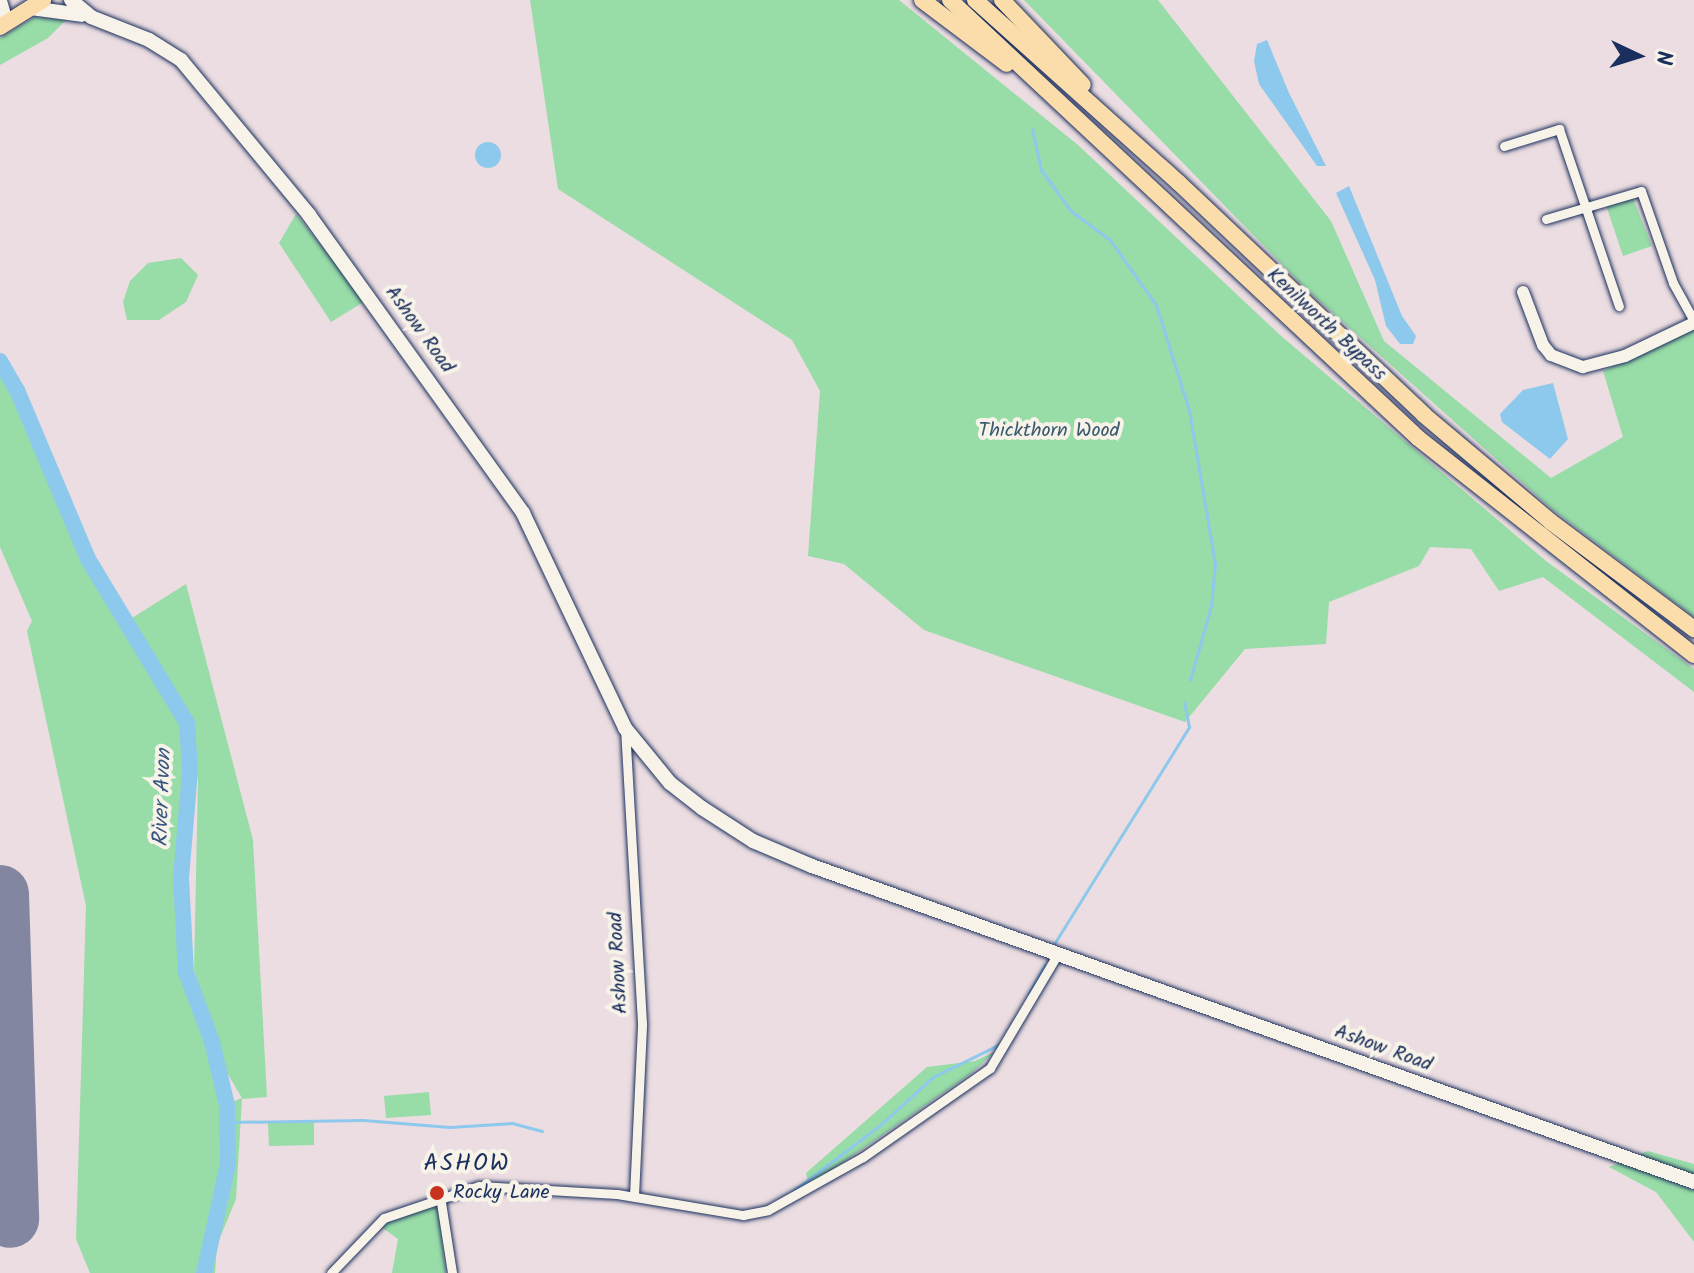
<!DOCTYPE html>
<html>
<head>
<meta charset="utf-8">
<style>
  body { margin:0 }
  #map { position:relative; width:1694px; height:1273px; overflow:hidden; background:#ebdde1; font-family:Kalam,sans-serif }
  div>[style] { position:absolute }
  .green>* { inset:0; background:#98dca7 }
  .water>* { inset:0; background:#8dc9ed }
  .round { border-radius:50% }
  .stream>* { height:3px; margin:-1.5px; padding:0 1.5px; transform-origin:1.5px; border-radius:1.5px; background:#8dc9ed }
  .river>* { height:16px; margin:-8px; padding:0 8px; transform-origin:8px; border-radius:8px; background:#8dc9ed }
  .runway>* { height:58px; margin:-29px; padding:0 29px; transform-origin:29px; border-radius:29px; background:#8386a0 }
  .roads { filter:drop-shadow(0 0 2px #1b2f5e) drop-shadow(0 0 2px #1b2f5e) }
  .minor>* { height:9px; margin:-4.5px; padding:0 4.5px; transform-origin:4.5px; border-radius:4.5px; background:#f7f3e8 }
  .tertiary>* { height:12px; margin:-6px; padding:0 6px; transform-origin:6px; border-radius:6px; background:#f7f3e8 }
  .secondary>* { height:14px; margin:-7px; padding:0 7px; transform-origin:7px; border-radius:7px; background:#f7f3e8 }
  .trunk>* { height:16px; margin:-8px; padding:0 8px; transform-origin:8px; border-radius:8px; background:#faddab }
  .dots>* { width:22px; height:22px; translate:-50% -50%; box-sizing:border-box; border:4px solid #f7f3e8; border-radius:50% }
  span { translate:-50% -50%; white-space:nowrap; text-align:center; line-height:1.15; -webkit-text-stroke:8px #f7f3e8; paint-order:stroke }
  .street-label { font-size:20px; color:#1b2f5e }
  .park-label { font-size:20px; color:#3a5a70 }
  .poi-label { font-size:20px; color:#1b2f5e }
  .left { translate:0 -50%; text-align:left }
  .water-label { font-size:22px; color:#385682; font-style:italic }
  .quarter-label { font-size:24px; color:#1b2f5e; letter-spacing:2px }
  .north { position:absolute; left:1598px; top:16px; width:80px; height:80px; -webkit-text-stroke:6px #f7f3e8; paint-order:stroke; rotate:94deg; font-size:22px; font-weight:700; line-height:32px; text-align:center; color:#1b2f5e }
  .north::after { content:''; display:block; margin:auto; width:28px; height:36px; background:#1b2f5e; clip-path:polygon(50% 0,100% 100%,50% 72%,0 100%) }
</style>
</head>
<body>
<div id="map">
  <div class="green">
    <i style="clip-path:polygon(530px 0,899px 0,1078px 145px,1280px 335px,1546px 561px,1694px 669px,1694px 692px,1543px 577px,1499px 591px,1471px 549px,1430px 547px,1419px 566px,1329px 602px,1326px 644px,1245px 649px,1185px 722px,924px 630px,844px 564px,808px 556px,820px 391px,792px 340px,558px 189px)"></i>
    <i style="clip-path:polygon(1024px 0,1158px 0,1331px 221px,1384px 341px,1551px 478px,1623px 437px,1603px 371px,1694px 330px,1694px 617px,1553px 510px,1305px 288px)"></i>
    <i style="clip-path:polygon(35px 17px,66px 20px,48px 38px,0 65px,0 38px)"></i>
    <i style="clip-path:polygon(1632px 196px,1652px 246px,1623px 256px,1606px 205px)"></i>
    <i style="clip-path:polygon(296px 214px,365px 301px,331px 322px,279px 243px)"></i>
    <i style="clip-path:polygon(181px 258px,198px 275px,186px 302px,159px 320px,127px 320px,123px 302px,130px 281px,148px 263px)"></i>
    <i style="clip-path:polygon(0 361px,17px 390px,88px 559px,187px 723px,190px 771px,181px 878px,186px 972px,212px 1042px,227px 1104px,242px 1098px,226px 1071px,194px 970px,198px 781px,192px 718px,132px 618px,186px 584px,253px 840px,267px 1097px,242px 1099px,236px 1199px,217px 1245px,215px 1273px,90px 1273px,76px 1239px,86px 906px,27px 631px,32px 621px,0 547px)"></i>
    <i style="clip-path:polygon(996px 1051px,969px 1075px,809px 1186px,806px 1173px,927px 1067px,975px 1061px)"></i>
    <i style="clip-path:polygon(429px 1092px,431px 1115px,386px 1118px,384px 1096px)"></i>
    <i style="clip-path:polygon(314px 1122px,314px 1145px,269px 1146px,268px 1123px)"></i>
    <i style="clip-path:polygon(1648px 1151px,1694px 1164px,1694px 1242px,1656px 1192px,1609px 1167px)"></i>
    <i style="clip-path:polygon(431px 1206px,438px 1208px,446px 1273px,392px 1273px,398px 1239px,380px 1226px)"></i>
  </div>
  <div class="water">
    <i style="clip-path:polygon(1267px 40px,1289px 93px,1326px 166px,1317px 166px,1259px 84px,1254px 61px,1257px 44px)"></i>
    <i class="round" style="left:475px;top:142px;width:26px;height:26px"></i>
    <i style="clip-path:polygon(1349px 186px,1402px 316px,1416px 336px,1413px 344px,1400px 344px,1386px 326px,1375px 280px,1336px 193px)"></i>
    <i style="clip-path:polygon(1553px 383px,1568px 439px,1550px 459px,1502px 422px,1500px 414px,1523px 390px)"></i>
  </div>
  <div class="stream">
    <i style="left:1032px;top:129px;width:42px;rotate:77.6deg"></i>
    <i style="left:1041px;top:170px;width:51px;rotate:53.8deg"></i>
    <i style="left:1071px;top:211px;width:49px;rotate:36.6deg"></i>
    <i style="left:1110px;top:240px;width:80px;rotate:54.7deg"></i>
    <i style="left:1156px;top:305px;width:110px;rotate:72.6deg"></i>
    <i style="left:1189px;top:410px;width:156px;rotate:80.4deg"></i>
    <i style="left:1215px;top:564px;width:42px;rotate:95.4deg"></i>
    <i style="left:1211px;top:606px;width:77px;rotate:105.8deg"></i>
    <i style="left:1054px;top:944px;width:256px;rotate:-58.1deg"></i>
    <i style="left:1189px;top:727px;width:25px;rotate:-101deg"></i>
    <i style="left:1029px;top:993px;width:32px;rotate:-60deg"></i>
    <i style="left:227px;top:1122px;width:136px;rotate:-0.8deg"></i>
    <i style="left:363px;top:1120px;width:87px;rotate:4.6deg"></i>
    <i style="left:450px;top:1127px;width:62px;rotate:-3.7deg"></i>
    <i style="left:512px;top:1123px;width:31px;rotate:15deg"></i>
    <i style="left:793px;top:1191px;width:108px;rotate:-37.1deg"></i>
    <i style="left:879px;top:1126px;width:73px;rotate:-42.2deg"></i>
    <i style="left:933px;top:1077px;width:75px;rotate:-26.2deg"></i>
  </div>
  <div class="river">
    <i style="left:0;top:361px;width:34px;rotate:60deg"></i>
    <i style="left:17px;top:390px;width:183px;rotate:67.2deg"></i>
    <i style="left:88px;top:559px;width:192px;rotate:58.9deg"></i>
    <i style="left:187px;top:723px;width:48px;rotate:86.4deg"></i>
    <i style="left:190px;top:771px;width:107px;rotate:94.8deg"></i>
    <i style="left:181px;top:878px;width:94px;rotate:87deg"></i>
    <i style="left:186px;top:972px;width:75px;rotate:69.6deg"></i>
    <i style="left:212px;top:1042px;width:65px;rotate:76.6deg"></i>
    <i style="left:227px;top:1105px;width:59px;rotate:89deg"></i>
    <i style="left:228px;top:1164px;width:112px;rotate:102.4deg"></i>
  </div>
  <div class="runway">
    <i style="left:0;top:894px;width:325px;rotate:88.2deg"></i>
  </div>
  <div class="roads">
    <div class="minor">
      <i style="left:1504px;top:146px;width:58px;rotate:-17.2deg"></i>
      <i style="left:1559px;top:129px;width:187px;rotate:71.3deg"></i>
      <i style="left:1546px;top:219px;width:99px;rotate:-16.4deg"></i>
      <i style="left:1641px;top:191px;width:97px;rotate:70.8deg"></i>
      <i style="left:1673px;top:283px;width:43px;rotate:61.1deg"></i>
      <i style="left:625px;top:728px;width:298px;rotate:86.7deg"></i>
      <i style="left:642px;top:1026px;width:170px;rotate:92.7deg"></i>
      <i style="left:440px;top:1196px;width:78px;rotate:81.1deg"></i>
      <i style="left:331px;top:1273px;width:76px;rotate:-46.1deg"></i>
      <i style="left:384px;top:1218px;width:100px;rotate:-18.6deg"></i>
      <i style="left:479px;top:1186px;width:138px;rotate:3.3deg"></i>
      <i style="left:617px;top:1194px;width:128px;rotate:9.5deg"></i>
      <i style="left:743px;top:1215px;width:25px;rotate:-11deg"></i>
      <i style="left:768px;top:1210px;width:109px;rotate:-29.2deg"></i>
      <i style="left:863px;top:1157px;width:155px;rotate:-35deg"></i>
      <i style="left:990px;top:1068px;width:131px;rotate:-59.3deg"></i>
    </div>
    <div class="tertiary">
      <i style="left:1523px;top:292px;width:57px;rotate:69.3deg"></i>
      <i style="left:1543px;top:345px;width:13px;rotate:51deg"></i>
      <i style="left:1551px;top:355px;width:34px;rotate:21deg"></i>
      <i style="left:1583px;top:367px;width:43px;rotate:-14.7deg"></i>
      <i style="left:1625px;top:356px;width:76px;rotate:-25.6deg"></i>
    </div>
    <div class="secondary">
      <i style="left:71px;top:0;width:26px;rotate:40deg"></i>
      <i style="left:91px;top:17px;width:62px;rotate:21.6deg"></i>
      <i style="left:149px;top:40px;width:38px;rotate:32deg"></i>
      <i style="left:181px;top:60px;width:201px;rotate:50.4deg"></i>
      <i style="left:309px;top:215px;width:367px;rotate:54.3deg"></i>
      <i style="left:523px;top:513px;width:238px;rotate:64.6deg"></i>
      <i style="left:625px;top:728px;width:71px;rotate:50.7deg"></i>
      <i style="left:670px;top:783px;width:41px;rotate:38deg"></i>
      <i style="left:702px;top:808px;width:61px;rotate:32.9deg"></i>
      <i style="left:753px;top:841px;width:64px;rotate:23deg"></i>
      <i style="left:812px;top:866px;width:937px;rotate:19.71deg"></i>
      <i style="left:0;top:1px;width:18px;rotate:74deg"></i>
      <i style="left:31px;top:8px;width:51px;rotate:7.8deg"></i>
    </div>
    <div class="trunk">
      <i style="left:922px;top:0;width:106px;rotate:37deg"></i>
      <i style="left:950px;top:0;width:641px;rotate:43.1deg"></i>
      <i style="left:1418px;top:438px;width:351px;rotate:38.2deg"></i>
      <i style="left:975px;top:0;width:274px;rotate:41.9deg"></i>
      <i style="left:1179px;top:183px;width:337px;rotate:43.4deg"></i>
      <i style="left:1424px;top:415px;width:166px;rotate:40.1deg"></i>
      <i style="left:1551px;top:522px;width:179px;rotate:36.8deg"></i>
      <i style="left:1002px;top:0;width:117px;rotate:46.4deg"></i>
      <i style="left:0;top:27px;width:51px;rotate:-32.1deg"></i>
    </div>
  </div>
  <div class="dots">
    <i style="left:437px;top:1193px;background:#c8321e"></i>
  </div>
  <div class="street-label">
    <span style="left:1326px;top:325px;rotate:43deg">Kenilworth Bypass</span>
    <span style="left:419px;top:330px;rotate:54deg">Ashow Road</span>
    <span style="left:619px;top:963px;rotate:-93deg">Ashow Road</span>
    <span style="left:1383px;top:1049px;rotate:20deg">Ashow Road</span>
  </div>
  <div class="park-label">
    <span style="left:1049px;top:431px">Thickthorn Wood</span>
  </div>
  <div class="poi-label">
    <span class="left" style="left:453px;top:1193px">Rocky Lane</span>
  </div>
  <div class="water-label">
    <span style="left:163px;top:798px;rotate:-88deg">River Avon</span>
  </div>
  <div class="quarter-label">
    <span style="left:467px;top:1164px">ASHOW</span>
  </div>
  <div class="north">N</div>
</div>
</body>
</html>
